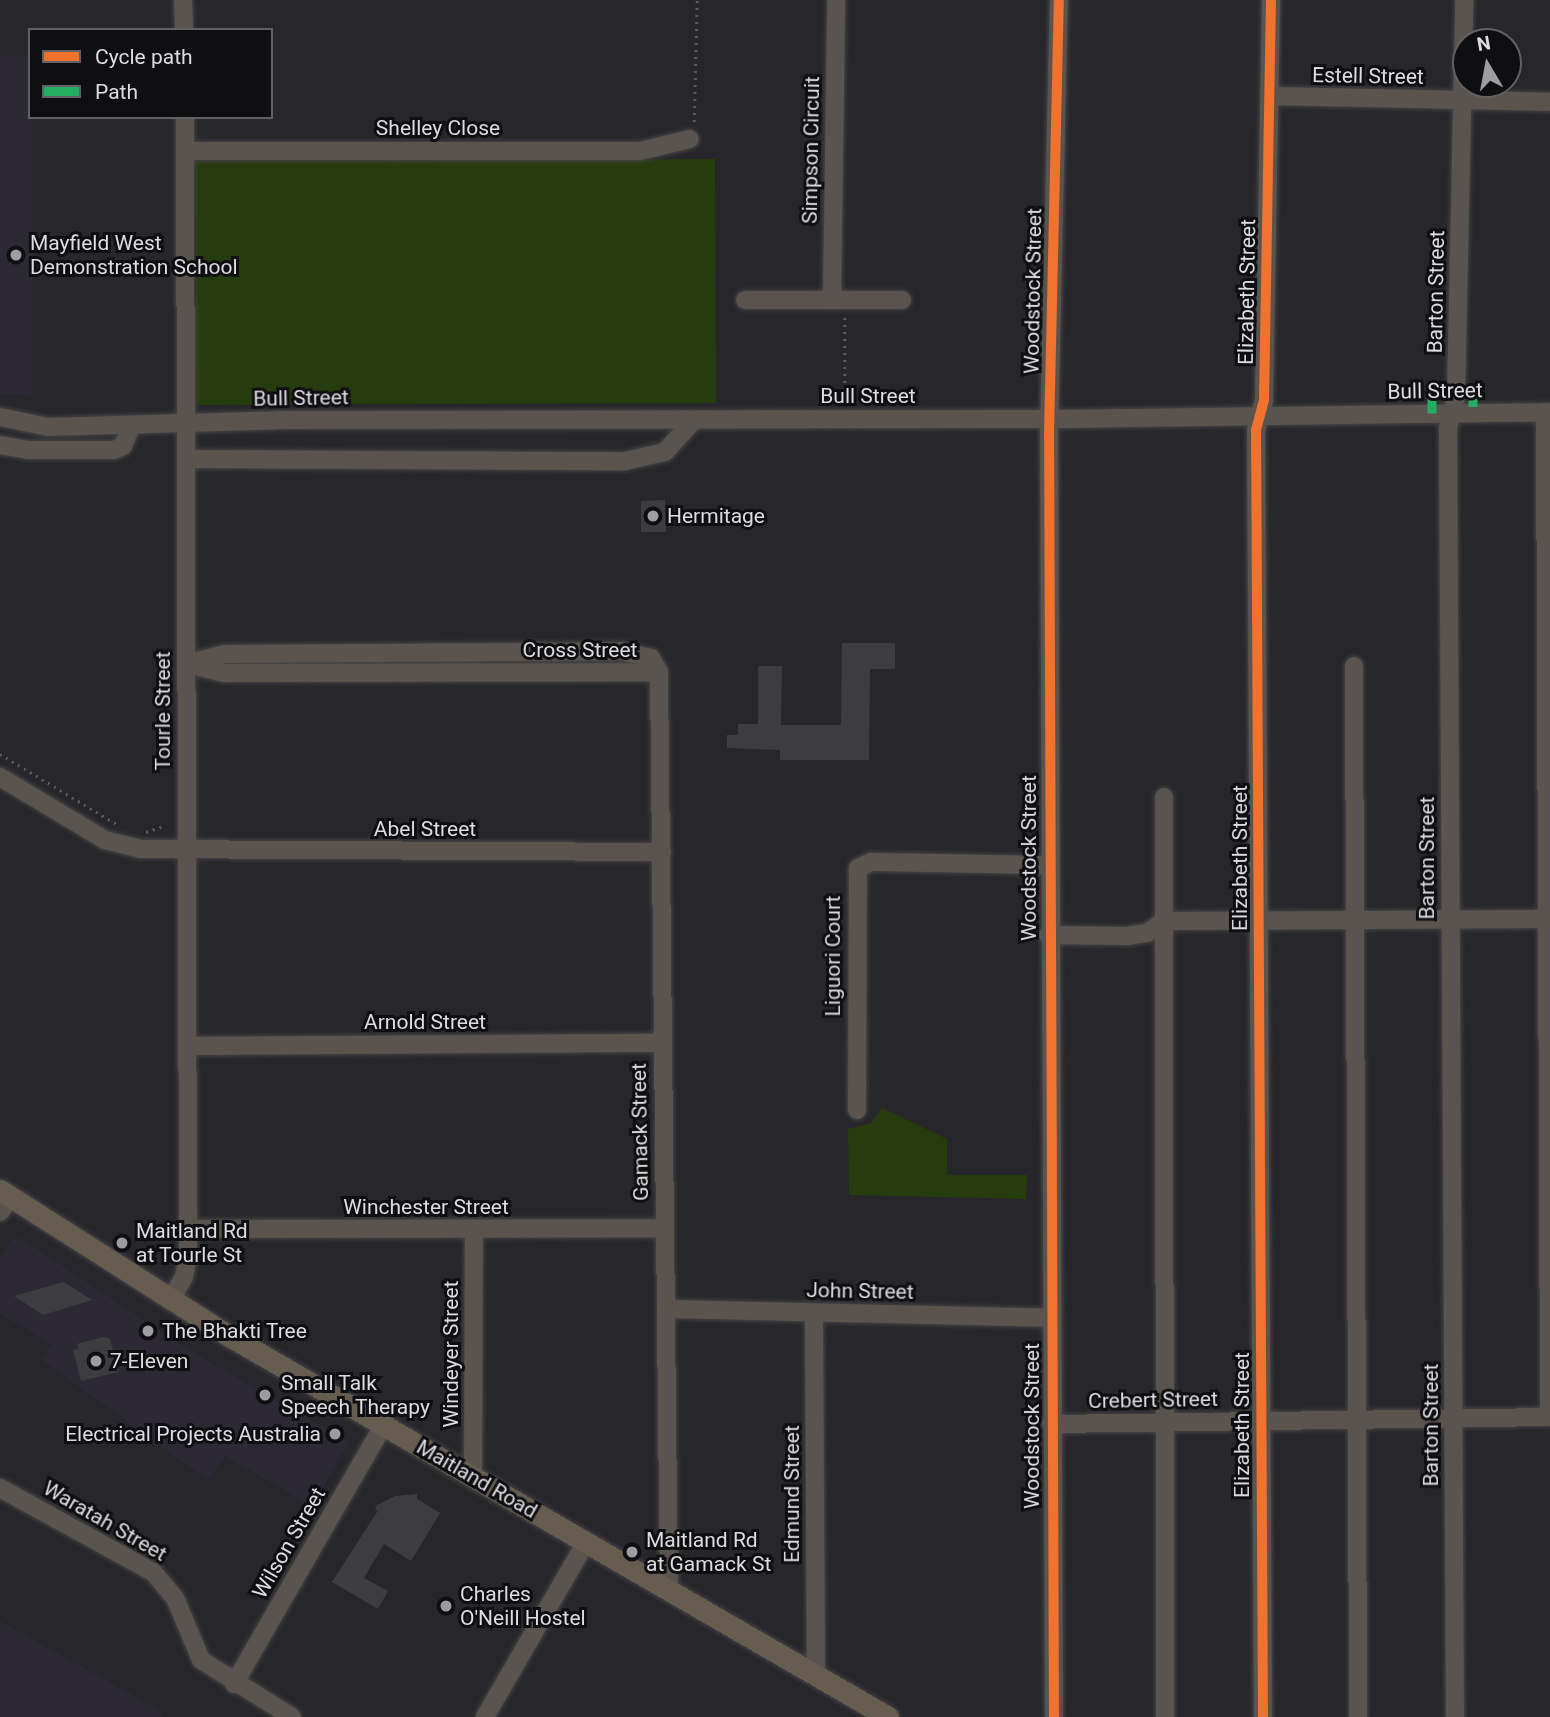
<!DOCTYPE html>
<html>
<head>
<meta charset="utf-8">
<style>
  body { margin:0 }
  #map { position:relative; width:1550px; height:1717px; overflow:hidden; background:#27262a; font-family:Roboto,sans-serif }
  div>[style] { position:absolute }
  .built>* { inset:0; background:#2c2934 }
  .green>* { inset:0; background:#273c0e }
  .building>* { inset:0; background:#3d3d40 }
  .path>* { height:2.5px; margin-top:-1.25px; transform-origin:0; background:repeating-linear-gradient(90deg,#5e5955 0 2px,transparent 0 7px) }
  .roads { filter:drop-shadow(0 0 2px #444446) drop-shadow(0 0 2px #444446) }
  .minor>* { height:18px; margin:-9px; padding:0 9px; transform-origin:9px; border-radius:9px; background:#5b544e }
  .major>* { height:21px; margin:-10.5px; padding:0 10.5px; transform-origin:10.5px; border-radius:10.5px; background:#675c50 }
  .quiet>* { height:9px; margin-top:-4.5px; transform-origin:0; background:repeating-linear-gradient(90deg,#26ab63 0 18px,transparent 0 27px) }
  .cycleway>* { height:10px; margin:-5px; padding:0 5px; transform-origin:5px; border-radius:5px; background:#ef722f }
  .dots>* { width:19px; height:19px; translate:-50% -50%; box-sizing:border-box; border:4px solid #0f0e11; border-radius:50% }
  span { translate:-50% -50%; white-space:nowrap; text-align:center; line-height:1.15; -webkit-text-stroke:6px #0f0e11; paint-order:stroke }
  .street-label { font-size:21px; color:#dddce1 }
  .poi-label { font-size:21px; color:#dddce1 }
  .left { translate:0 -50%; text-align:left }
  .right { translate:-100% -50%; text-align:right }
  .legend { position:absolute; left:28px; top:28px; width:245px; height:91px; box-sizing:border-box; background:#0f0e11; border:2px solid #616064; margin:0; padding:9px 12px; list-style:none; font-size:21px; color:#dddce1 }
  .legend li { display:flex; align-items:center; gap:14px; height:35px }
  .legend b { width:35px; border:2px solid #616064 }
  .north { position:absolute; left:1452px; top:28px; width:70px; height:70px; box-sizing:border-box; background:#0f0e11; border:2px solid #616064; border-radius:50%; rotate:350deg; font-size:19px; font-weight:700; line-height:28px; text-align:center; color:#dddce1 }
  .north::after { content:''; display:block; margin:auto; width:24px; height:32px; background:#9d9ca1; clip-path:polygon(50% 0,100% 100%,50% 72%,0 100%) }
</style>
</head>
<body>
<div id="map">
  <div class="built">
    <i style="clip-path:polygon(30px 55px,32px 117px,32px 396px,0 393px,0 56px)"></i>
    <i style="clip-path:polygon(21px 1238px,189px 1350px,349px 1442px,312px 1506px,225px 1456px,208px 1480px,42px 1360px,52px 1344px,0 1314px,0 1260px,11px 1240px)"></i>
    <i style="clip-path:polygon(0 1621px,161px 1711px,161px 1717px,0 1717px)"></i>
  </div>
  <div class="green">
    <i style="clip-path:polygon(715px 159px,716px 403px,196px 405px,195px 161px)"></i>
    <i style="clip-path:polygon(882px 1108px,947px 1139px,947px 1175px,1027px 1175px,1026px 1199px,849px 1195px,848px 1129px,871px 1123px)"></i>
  </div>
  <div class="building">
    <i style="clip-path:polygon(665px 500px,666px 532px,641px 532px,641px 501px)"></i>
    <i style="clip-path:polygon(842px 643px,895px 643px,895px 669px,870px 669px,869px 760px,780px 760px,780px 750px,727px 748px,727px 735px,738px 735px,738px 724px,758px 724px,758px 666px,782px 666px,781px 725px,841px 725px)"></i>
    <i style="clip-path:polygon(64px 1282px,92px 1300px,43px 1315px,14px 1296px)"></i>
    <i style="clip-path:polygon(103px 1337px,110px 1339px,119px 1372px,81px 1381px,73px 1350px,78px 1349px,77px 1344px)"></i>
    <i style="clip-path:polygon(417px 1494px,417px 1499px,440px 1513px,411px 1561px,384px 1544px,364px 1578px,388px 1591px,378px 1609px,332px 1582px,377px 1512px,375px 1506px,395px 1496px)"></i>
  </div>
  <div class="path">
    <i style="left:694px;top:122px;width:122px;rotate:-88.6deg"></i>
    <i style="left:845px;top:318px;width:81px;rotate:90deg"></i>
    <i style="left:0;top:754px;width:140px;rotate:31deg"></i>
    <i style="left:146px;top:832px;width:18px;rotate:-19deg"></i>
  </div>
  <div class="roads">
    <div class="minor">
      <i style="left:183px;top:0;width:30px;rotate:88deg"></i>
      <i style="left:1270px;top:96px;width:280px;rotate:1.2deg"></i>
      <i style="left:185px;top:151px;width:455px"></i>
      <i style="left:640px;top:151px;width:51px;rotate:-13.5deg"></i>
      <i style="left:745px;top:300px;width:157px"></i>
      <i style="left:832px;top:300px;width:300px;rotate:-89.2deg"></i>
      <i style="left:1545px;top:412px;width:1005px;rotate:89.77deg"></i>
      <i style="left:0;top:417px;width:49px;rotate:11.8deg"></i>
      <i style="left:48px;top:427px;width:230px;rotate:-1.7deg"></i>
      <i style="left:278px;top:420px;width:785px;rotate:-0.07deg"></i>
      <i style="left:1063px;top:419px;width:487px;rotate:-0.8deg"></i>
      <i style="left:0;top:445px;width:27px;rotate:10deg"></i>
      <i style="left:27px;top:450px;width:87px"></i>
      <i style="left:114px;top:450px;width:10px;rotate:-24deg"></i>
      <i style="left:123px;top:446px;width:22px;rotate:-68deg"></i>
      <i style="left:187px;top:459px;width:438px;rotate:0.3deg"></i>
      <i style="left:625px;top:461px;width:41px;rotate:-12.7deg"></i>
      <i style="left:665px;top:452px;width:43px;rotate:-47.8deg"></i>
      <i style="left:186px;top:664px;width:40px;rotate:-14.4deg"></i>
      <i style="left:225px;top:654px;width:396px;rotate:-0.4deg"></i>
      <i style="left:621px;top:651px;width:31px;rotate:13deg"></i>
      <i style="left:651px;top:658px;width:16px;rotate:60deg"></i>
      <i style="left:659px;top:672px;width:919px;rotate:89.38deg"></i>
      <i style="left:188px;top:664px;width:37px;rotate:14deg"></i>
      <i style="left:224px;top:673px;width:435px;rotate:-0.1deg"></i>
      <i style="left:1354px;top:666px;width:1051px;rotate:89.78deg"></i>
      <i style="left:0;top:777px;width:122px;rotate:31deg"></i>
      <i style="left:105px;top:840px;width:37px;rotate:14deg"></i>
      <i style="left:141px;top:849px;width:521px;rotate:0.33deg"></i>
      <i style="left:1164px;top:797px;width:920px;rotate:89.94deg"></i>
      <i style="left:1048px;top:935px;width:79px;rotate:0.7deg"></i>
      <i style="left:1127px;top:936px;width:20px;rotate:-9deg"></i>
      <i style="left:1147px;top:933px;width:21px;rotate:-35deg"></i>
      <i style="left:1164px;top:921px;width:386px;rotate:-0.3deg"></i>
      <i style="left:189px;top:1046px;width:472px;rotate:-0.4deg"></i>
      <i style="left:857px;top:1110px;width:242px;rotate:-89.8deg"></i>
      <i style="left:858px;top:868px;width:14px;rotate:-25deg"></i>
      <i style="left:871px;top:862px;width:178px;rotate:1deg"></i>
      <i style="left:0;top:1212px;width:18px;rotate:-56deg"></i>
      <i style="left:188px;top:1229px;width:477px;rotate:-0.1deg"></i>
      <i style="left:170px;top:1301px;width:28px;rotate:-60deg"></i>
      <i style="left:184px;top:1277px;width:20px;rotate:-79deg"></i>
      <i style="left:188px;top:1257px;width:1140px;rotate:-90.15deg"></i>
      <i style="left:667px;top:1309px;width:384px;rotate:1.3deg"></i>
      <i style="left:814px;top:1313px;width:362px;rotate:89.7deg"></i>
      <i style="left:1051px;top:1424px;width:499px;rotate:-0.8deg"></i>
      <i style="left:473px;top:1477px;width:246px;rotate:-89.8deg"></i>
      <i style="left:0;top:1488px;width:175px;rotate:28.8deg"></i>
      <i style="left:153px;top:1572px;width:34px;rotate:50deg"></i>
      <i style="left:175px;top:1598px;width:67px;rotate:67.2deg"></i>
      <i style="left:201px;top:1660px;width:107px;rotate:32.1deg"></i>
      <i style="left:234px;top:1684px;width:300px;rotate:-60deg"></i>
      <i style="left:485px;top:1717px;width:202px;rotate:-60deg"></i>
      <i style="left:1054px;top:1717px;width:1283px;rotate:-90.22deg"></i>
      <i style="left:1049px;top:434px;width:434px;rotate:-88.7deg"></i>
      <i style="left:1263px;top:1717px;width:1287px;rotate:-90.31deg"></i>
      <i style="left:1256px;top:430px;width:31px;rotate:-75deg"></i>
      <i style="left:1264px;top:400px;width:400px;rotate:-89deg"></i>
      <i style="left:1455px;top:1717px;width:1289px;rotate:-90.31deg"></i>
      <i style="left:1448px;top:428px;width:32px;rotate:-76deg"></i>
      <i style="left:1456px;top:397px;width:397px;rotate:-88.8deg"></i>
    </div>
    <div class="major">
      <i style="left:0;top:1190px;width:274px;rotate:32.5deg"></i>
      <i style="left:231px;top:1337px;width:759px;rotate:30.04deg"></i>
    </div>
  </div>
  <div class="quiet">
    <i style="left:1473px;top:388px;width:25px;rotate:90deg"></i>
    <i style="left:1432px;top:413px;width:24px;rotate:-90deg"></i>
  </div>
  <div class="cycleway">
    <i style="left:1054px;top:1717px;width:1283px;rotate:-90.22deg"></i>
    <i style="left:1049px;top:434px;width:434px;rotate:-88.7deg"></i>
    <i style="left:1263px;top:1717px;width:1287px;rotate:-90.31deg"></i>
    <i style="left:1256px;top:430px;width:31px;rotate:-75deg"></i>
    <i style="left:1264px;top:400px;width:400px;rotate:-89deg"></i>
  </div>
  <div class="dots">
    <i style="left:16px;top:255px;background:#9d9ca1"></i>
    <i style="left:653px;top:516px;background:#9d9ca1"></i>
    <i style="left:122px;top:1243px;background:#9d9ca1"></i>
    <i style="left:148px;top:1331px;background:#9d9ca1"></i>
    <i style="left:96px;top:1361px;background:#9d9ca1"></i>
    <i style="left:265px;top:1395px;background:#9d9ca1"></i>
    <i style="left:335px;top:1434px;background:#9d9ca1"></i>
    <i style="left:632px;top:1552px;background:#9d9ca1"></i>
    <i style="left:446px;top:1606px;background:#9d9ca1"></i>
  </div>
  <div class="street-label">
    <span style="left:1368px;top:76px;rotate:1deg">Estell Street</span>
    <span style="left:438px;top:128px">Shelley Close</span>
    <span style="left:811px;top:150px;rotate:-89deg">Simpson Circuit</span>
    <span style="left:1033px;top:291px;rotate:-89deg">Woodstock Street</span>
    <span style="left:1247px;top:292px;rotate:-89deg">Elizabeth Street</span>
    <span style="left:1436px;top:292px;rotate:-89deg">Barton Street</span>
    <span style="left:1435px;top:391px;rotate:-1deg">Bull Street</span>
    <span style="left:868px;top:396px">Bull Street</span>
    <span style="left:301px;top:398px;rotate:-1deg">Bull Street</span>
    <span style="left:580px;top:650px">Cross Street</span>
    <span style="left:163px;top:711px;rotate:-90deg">Tourle Street</span>
    <span style="left:425px;top:829px">Abel Street</span>
    <span style="left:1029px;top:858px;rotate:-90deg">Woodstock Street</span>
    <span style="left:1240px;top:858px;rotate:-90deg">Elizabeth Street</span>
    <span style="left:1427px;top:858px;rotate:-90deg">Barton Street</span>
    <span style="left:833px;top:956px;rotate:-90deg">Liguori Court</span>
    <span style="left:425px;top:1022px">Arnold Street</span>
    <span style="left:640px;top:1132px;rotate:-91deg">Gamack Street</span>
    <span style="left:426px;top:1207px">Winchester Street</span>
    <span style="left:860px;top:1291px;rotate:1deg">John Street</span>
    <span style="left:451px;top:1354px;rotate:-90deg">Windeyer Street</span>
    <span style="left:1153px;top:1400px;rotate:-1deg">Crebert Street</span>
    <span style="left:1242px;top:1425px;rotate:-90deg">Elizabeth Street</span>
    <span style="left:1431px;top:1425px;rotate:-90deg">Barton Street</span>
    <span style="left:1032px;top:1426px;rotate:-90deg">Woodstock Street</span>
    <span style="left:477px;top:1479px;rotate:30deg">Maitland Road</span>
    <span style="left:792px;top:1494px;rotate:-90deg">Edmund Street</span>
    <span style="left:105px;top:1521px;rotate:30deg">Waratah Street</span>
    <span style="left:289px;top:1543px;rotate:-60deg">Wilson Street</span>
  </div>
  <div class="poi-label">
    <span class="left" style="left:30px;top:255px">Mayfield West<br>Demonstration School</span>
    <span class="left" style="left:667px;top:516px">Hermitage</span>
    <span class="left" style="left:136px;top:1243px">Maitland Rd<br>at Tourle St</span>
    <span class="left" style="left:162px;top:1331px">The Bhakti Tree</span>
    <span class="left" style="left:110px;top:1361px">7-Eleven</span>
    <span class="left" style="left:281px;top:1395px">Small Talk<br>Speech Therapy</span>
    <span class="right" style="left:321px;top:1434px">Electrical Projects Australia</span>
    <span class="left" style="left:646px;top:1552px">Maitland Rd<br>at Gamack St</span>
    <span class="left" style="left:460px;top:1606px">Charles<br>O'Neill Hostel</span>
  </div>
  <ul class="legend">
  <li><b style="height:9px;background:#ef722f"></b>Cycle path</li>
  <li><b style="height:9px;background:#26ab63"></b>Path</li>
  </ul>
  <div class="north">N</div>
</div>
</body>
</html>
